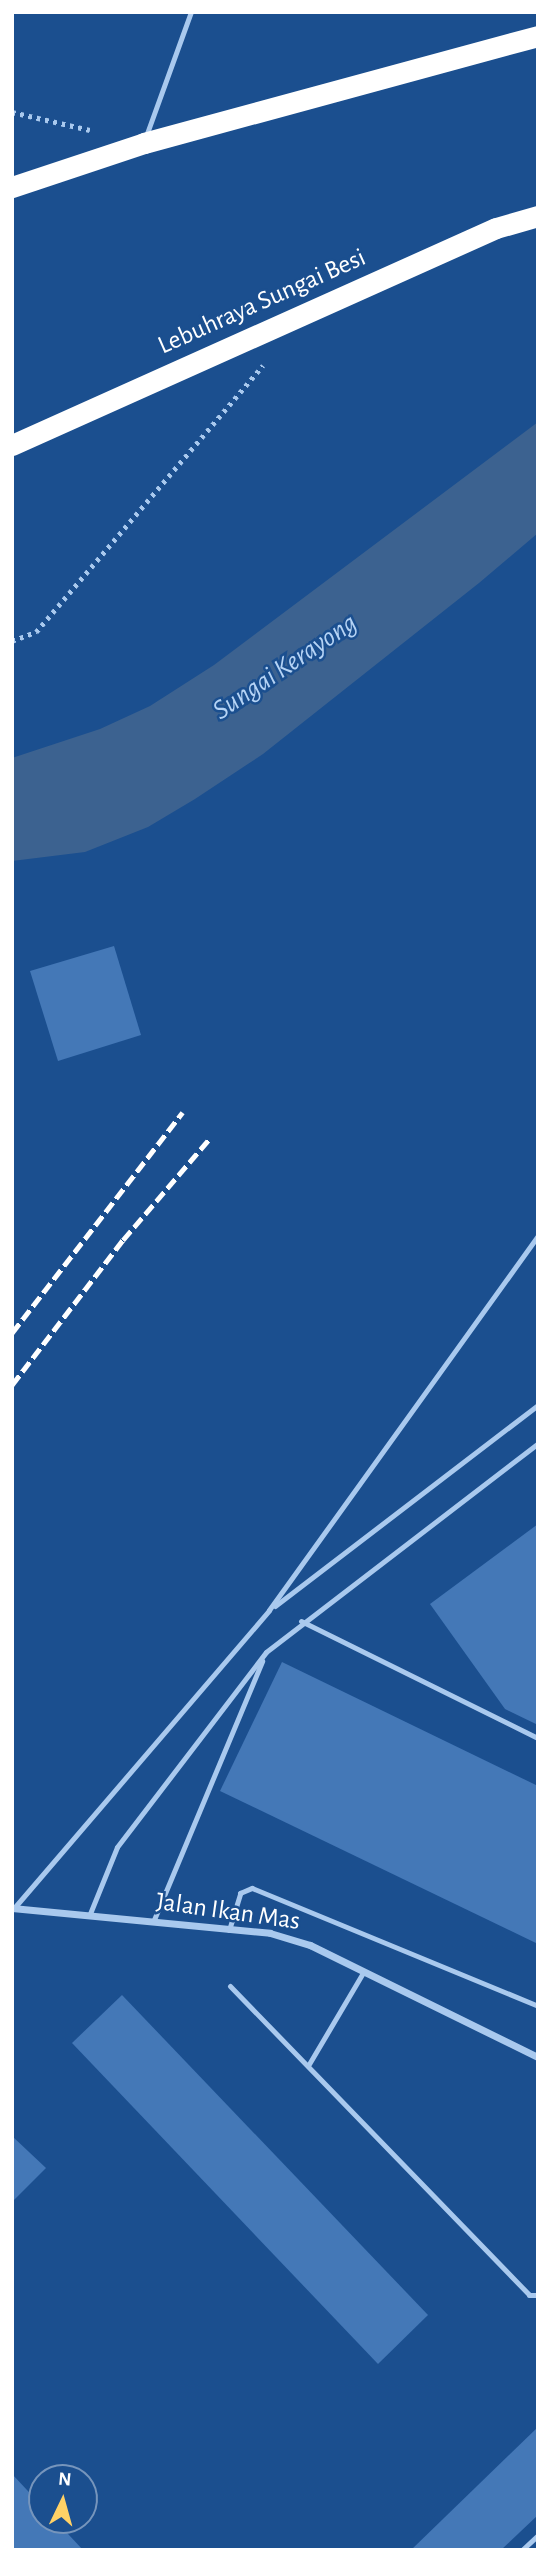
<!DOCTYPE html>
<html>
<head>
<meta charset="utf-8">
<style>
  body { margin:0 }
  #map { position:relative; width:550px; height:2562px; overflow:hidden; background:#1b4f8f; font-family:"Alegreya Sans",sans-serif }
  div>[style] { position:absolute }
  .water>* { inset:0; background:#3c6290 }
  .building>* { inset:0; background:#4478b7 }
  .path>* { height:4.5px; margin-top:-2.25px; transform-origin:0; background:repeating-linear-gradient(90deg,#a9c9ee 0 3.5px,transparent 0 8.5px) }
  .lane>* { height:5px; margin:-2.5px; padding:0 2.5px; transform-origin:2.5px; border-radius:2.5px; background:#a9c9ee }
  .street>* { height:7px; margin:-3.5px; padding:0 3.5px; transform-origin:3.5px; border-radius:3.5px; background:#a9c9ee }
  .highway>* { height:21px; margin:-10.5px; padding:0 10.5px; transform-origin:10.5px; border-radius:10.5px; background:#fff }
  .rail>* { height:5px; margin-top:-2.5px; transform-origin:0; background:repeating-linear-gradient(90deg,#fff 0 12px,transparent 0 17px) }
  span { translate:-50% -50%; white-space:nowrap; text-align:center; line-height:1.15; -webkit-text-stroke:5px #1b4f8f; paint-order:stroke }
  .street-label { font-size:26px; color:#fff }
  .water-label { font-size:28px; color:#b5d3f5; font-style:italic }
  .frame { position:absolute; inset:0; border:14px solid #fff; pointer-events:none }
  .north { position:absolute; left:28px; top:2464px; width:70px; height:70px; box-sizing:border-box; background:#1b4f8f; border:2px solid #7695bc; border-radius:50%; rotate:5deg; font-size:19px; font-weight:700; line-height:28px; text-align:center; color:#fff }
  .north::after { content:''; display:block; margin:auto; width:24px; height:32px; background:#ffd166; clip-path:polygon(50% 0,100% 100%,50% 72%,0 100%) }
</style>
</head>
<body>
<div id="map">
  <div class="water">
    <i style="clip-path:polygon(538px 422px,538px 533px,479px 583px,263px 754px,195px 799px,148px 827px,85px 852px,12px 861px,12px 758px,100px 729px,150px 706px,214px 665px)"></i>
  </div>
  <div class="building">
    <i style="clip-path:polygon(114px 946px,141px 1035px,58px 1061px,30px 971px)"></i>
    <i style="clip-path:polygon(538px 1524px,538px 1725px,505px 1709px,430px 1604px)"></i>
    <i style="clip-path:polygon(282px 1662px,538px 1786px,538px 1944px,220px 1791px)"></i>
    <i style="clip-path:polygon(122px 1995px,428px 2315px,378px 2364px,72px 2043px)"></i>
    <i style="clip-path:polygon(12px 2136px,46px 2168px,12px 2202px)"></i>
    <i style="clip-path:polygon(538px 2427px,538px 2515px,501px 2550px,411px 2550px)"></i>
    <i style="clip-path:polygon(12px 2474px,42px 2506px,42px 2520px,55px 2520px,83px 2550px,12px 2550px)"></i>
  </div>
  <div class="path">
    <i style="left:12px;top:112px;width:80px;rotate:13deg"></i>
    <i style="left:12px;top:641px;width:26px;rotate:-21deg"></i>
    <i style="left:36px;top:632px;width:350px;rotate:-49.6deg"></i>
  </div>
  <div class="lane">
    <i style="left:146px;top:136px;width:132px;rotate:-70.1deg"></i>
    <i style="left:275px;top:1606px;width:331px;rotate:-37.4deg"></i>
    <i style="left:301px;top:1621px;width:264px;rotate:26.3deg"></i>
    <i style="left:14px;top:1908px;width:392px;rotate:-49.4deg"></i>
    <i style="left:269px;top:1610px;width:462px;rotate:-54.3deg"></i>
    <i style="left:89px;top:1916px;width:74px;rotate:-67.9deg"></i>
    <i style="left:117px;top:1847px;width:245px;rotate:-52.6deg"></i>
    <i style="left:266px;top:1652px;width:343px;rotate:-37.5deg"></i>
    <i style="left:153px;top:1922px;width:283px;rotate:-67.3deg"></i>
    <i style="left:229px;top:1930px;width:39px;rotate:-73deg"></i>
    <i style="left:240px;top:1893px;width:13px;rotate:-23deg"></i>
    <i style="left:252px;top:1888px;width:309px;rotate:22.4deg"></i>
    <i style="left:230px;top:1986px;width:430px;rotate:45.9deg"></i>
    <i style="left:529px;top:2295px;width:9px"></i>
    <i style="left:309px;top:2064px;width:108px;rotate:-59.4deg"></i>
    <i style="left:522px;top:2550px;width:22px;rotate:-43deg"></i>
  </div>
  <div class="street">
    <i style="left:12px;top:1908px;width:259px;rotate:5.5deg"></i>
    <i style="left:270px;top:1933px;width:42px;rotate:16.7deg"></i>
    <i style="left:310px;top:1945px;width:254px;rotate:26.2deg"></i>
  </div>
  <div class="highway">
    <i style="left:12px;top:187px;width:139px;rotate:-18.4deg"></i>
    <i style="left:144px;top:143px;width:408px;rotate:-15.2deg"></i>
    <i style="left:12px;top:445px;width:530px;rotate:-24.15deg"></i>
    <i style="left:496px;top:228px;width:44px;rotate:-15.9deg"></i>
  </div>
  <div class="rail">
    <i style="left:12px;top:1333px;width:279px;rotate:-52.3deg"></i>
    <i style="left:12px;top:1385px;width:183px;rotate:-52.6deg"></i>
    <i style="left:123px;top:1240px;width:135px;rotate:-49.5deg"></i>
  </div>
  <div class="street-label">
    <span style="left:262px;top:302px;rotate:-24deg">Lebuhraya Sungai Besi</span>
    <span style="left:228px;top:1912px;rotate:8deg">Jalan Ikan Mas</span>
  </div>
  <div class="water-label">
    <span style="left:285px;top:667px;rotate:-34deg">Sungai Kerayong</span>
  </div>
  <div class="frame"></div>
  <div class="north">N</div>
</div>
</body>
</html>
